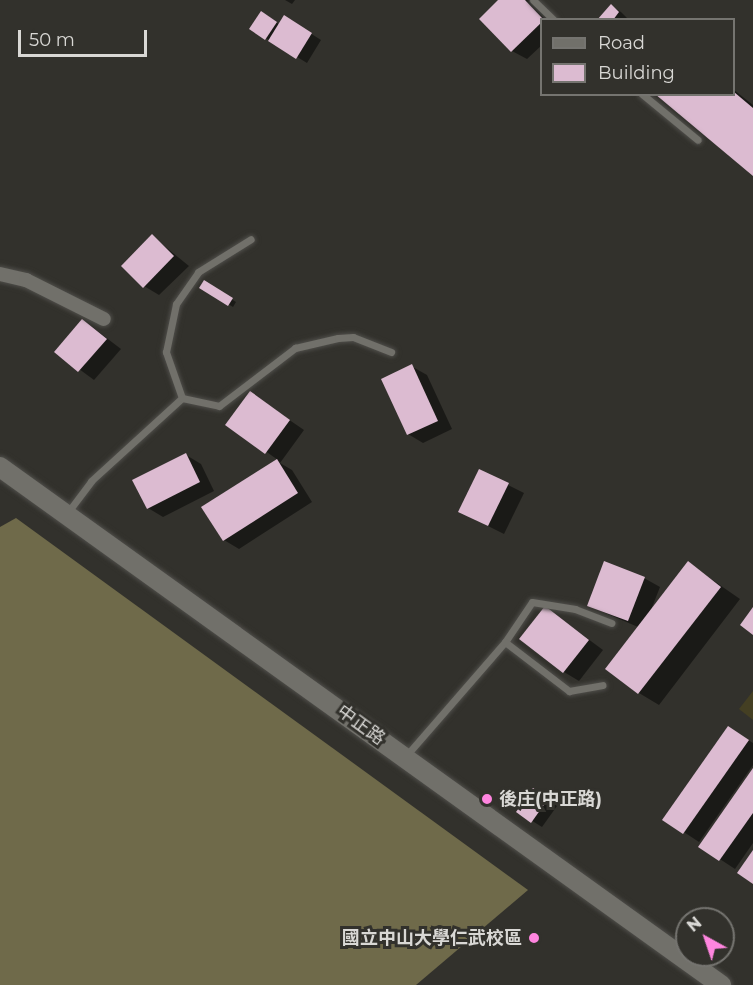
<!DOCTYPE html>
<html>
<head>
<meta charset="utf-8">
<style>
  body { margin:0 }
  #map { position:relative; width:753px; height:985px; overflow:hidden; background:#32312c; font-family:Montserrat,"Noto Sans TC",sans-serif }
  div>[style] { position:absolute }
  .green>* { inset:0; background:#443f23 }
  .forest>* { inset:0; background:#6f6a4a }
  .shadow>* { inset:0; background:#0007 }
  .building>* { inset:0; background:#dcbbd1 }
  .roads { filter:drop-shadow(0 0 2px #4f4e4a) drop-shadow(0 0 2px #4f4e4a) }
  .lane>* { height:7px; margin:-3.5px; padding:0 3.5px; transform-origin:3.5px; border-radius:3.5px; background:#71706a }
  .street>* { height:14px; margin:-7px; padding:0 7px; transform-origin:7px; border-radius:7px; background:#71706a }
  .secondary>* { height:20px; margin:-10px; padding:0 10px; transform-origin:10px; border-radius:10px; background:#71706a }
  .dots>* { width:16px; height:16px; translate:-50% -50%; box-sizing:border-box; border:3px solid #32312c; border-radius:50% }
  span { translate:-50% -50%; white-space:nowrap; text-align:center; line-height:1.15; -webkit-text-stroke:6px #32312c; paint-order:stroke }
  .street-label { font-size:18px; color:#d9d8d5 }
  .poi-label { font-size:18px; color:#d9d8d5; font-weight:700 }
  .left { translate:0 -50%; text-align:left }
  .right { translate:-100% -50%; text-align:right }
  .legend { position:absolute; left:540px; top:18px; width:195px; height:78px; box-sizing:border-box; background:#32312c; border:2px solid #757470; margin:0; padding:8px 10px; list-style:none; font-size:18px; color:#d9d8d5 }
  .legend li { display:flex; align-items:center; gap:12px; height:30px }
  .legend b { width:30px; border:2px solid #757470 }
  .north { position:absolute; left:675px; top:907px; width:60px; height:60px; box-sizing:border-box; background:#32312c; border:2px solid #757470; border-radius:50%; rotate:320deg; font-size:16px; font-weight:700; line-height:24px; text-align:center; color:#d9d8d5 }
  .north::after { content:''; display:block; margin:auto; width:21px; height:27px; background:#ff85df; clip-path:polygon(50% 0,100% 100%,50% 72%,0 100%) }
  .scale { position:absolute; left:18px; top:30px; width:129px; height:27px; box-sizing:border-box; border:3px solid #d9d8d5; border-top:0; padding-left:8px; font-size:18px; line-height:21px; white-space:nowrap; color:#d9d8d5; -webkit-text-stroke:4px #32312c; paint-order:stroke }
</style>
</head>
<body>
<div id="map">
  <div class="green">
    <i style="clip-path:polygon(753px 691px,753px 720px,739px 709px)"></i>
  </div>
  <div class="forest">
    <i style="clip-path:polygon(16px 518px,528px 890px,416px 985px,0 985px,0 527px)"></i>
  </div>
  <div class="shadow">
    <i style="clip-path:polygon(285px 0,295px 0,292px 4px)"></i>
    <i style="clip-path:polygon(501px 0,530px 0,549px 20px,542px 20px,542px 45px,527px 59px,512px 51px)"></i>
    <i style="clip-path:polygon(611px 6px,621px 12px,628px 19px,599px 20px)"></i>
    <i style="clip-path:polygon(262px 13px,280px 25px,285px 17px,321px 40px,307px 63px,251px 29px)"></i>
    <i style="clip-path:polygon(734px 90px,753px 105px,753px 174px,734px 94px)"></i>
    <i style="clip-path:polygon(152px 236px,189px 266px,159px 295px,144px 286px)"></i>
    <i style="clip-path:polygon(205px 282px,236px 302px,233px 307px,201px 287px)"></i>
    <i style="clip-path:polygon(83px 320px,121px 349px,94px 380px,56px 352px)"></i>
    <i style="clip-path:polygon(411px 366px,427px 375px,452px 429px,423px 443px,408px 434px)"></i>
    <i style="clip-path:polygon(250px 393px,304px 430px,280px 463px,292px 470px,312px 502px,239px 549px,224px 540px,203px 508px,278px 460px,227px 424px)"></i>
    <i style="clip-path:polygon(186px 455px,201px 464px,214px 491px,163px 517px,148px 508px)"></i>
    <i style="clip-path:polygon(480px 471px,524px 493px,504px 534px,476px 520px)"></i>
    <i style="clip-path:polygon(688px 563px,740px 599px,659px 705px,639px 693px,638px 627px,589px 606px,644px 578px,660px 587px,651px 610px)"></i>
    <i style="clip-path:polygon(546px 608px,603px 650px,579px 681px,564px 672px)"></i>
    <i style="clip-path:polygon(743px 737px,753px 743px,753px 765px,699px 842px,664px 819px)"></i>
    <i style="clip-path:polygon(753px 771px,753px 843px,735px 869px,700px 846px)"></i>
    <i style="clip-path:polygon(533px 790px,557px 806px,542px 827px,518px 812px)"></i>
  </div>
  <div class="building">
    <i style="clip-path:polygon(498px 0,525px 0,544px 20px,511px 52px,479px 19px)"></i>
    <i style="clip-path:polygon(611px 4px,619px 12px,613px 20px,597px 20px)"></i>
    <i style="clip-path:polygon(261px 11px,277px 22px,265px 40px,249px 29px)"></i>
    <i style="clip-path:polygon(284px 15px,312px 33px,296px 59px,268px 41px)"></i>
    <i style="clip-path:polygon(734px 92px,753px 108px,753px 176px,655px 94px)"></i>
    <i style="clip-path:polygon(152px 234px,174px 256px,143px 288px,121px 266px)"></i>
    <i style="clip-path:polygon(204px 280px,233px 298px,228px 306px,199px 288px)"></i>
    <i style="clip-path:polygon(82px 319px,107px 339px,78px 372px,54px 352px)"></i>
    <i style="clip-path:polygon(412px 364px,438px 421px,407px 435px,381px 379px)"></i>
    <i style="clip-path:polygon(250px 391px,290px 420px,265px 454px,225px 425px)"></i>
    <i style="clip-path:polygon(186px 453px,200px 482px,147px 509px,132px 480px)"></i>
    <i style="clip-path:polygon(277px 459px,298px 493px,223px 541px,201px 507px)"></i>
    <i style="clip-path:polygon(479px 469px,509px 483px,488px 526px,458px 512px)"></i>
    <i style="clip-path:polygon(604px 561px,645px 577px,628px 621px,587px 606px)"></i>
    <i style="clip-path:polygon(688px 561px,721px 587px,638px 694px,605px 669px)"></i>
    <i style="clip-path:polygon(545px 606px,589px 640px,563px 673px,519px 639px)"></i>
    <i style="clip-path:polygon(753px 607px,753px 635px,740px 625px)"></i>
    <i style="clip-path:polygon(728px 726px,749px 740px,683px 834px,662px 820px)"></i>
    <i style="clip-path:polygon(753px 768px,753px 813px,719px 861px,698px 847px)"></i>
    <i style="clip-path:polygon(533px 788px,548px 799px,531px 823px,516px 812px)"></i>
    <i style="clip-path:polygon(753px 850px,753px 884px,737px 873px)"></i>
  </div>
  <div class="roads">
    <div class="lane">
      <i style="left:533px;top:0;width:29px;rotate:44deg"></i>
      <i style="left:642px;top:94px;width:72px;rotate:39.4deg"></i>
      <i style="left:182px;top:398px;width:49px;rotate:-109.2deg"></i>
      <i style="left:166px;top:352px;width:49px;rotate:-78.2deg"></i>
      <i style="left:176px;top:304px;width:39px;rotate:-55deg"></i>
      <i style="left:198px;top:272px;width:62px;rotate:-31.9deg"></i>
      <i style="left:68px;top:512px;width:39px;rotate:-53deg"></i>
      <i style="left:91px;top:481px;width:123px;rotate:-42.4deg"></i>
      <i style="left:182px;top:398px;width:38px;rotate:12deg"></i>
      <i style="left:219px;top:406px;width:96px;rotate:-37.3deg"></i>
      <i style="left:295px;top:348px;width:44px;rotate:-13.1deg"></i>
      <i style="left:338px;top:338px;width:15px;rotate:-4deg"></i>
      <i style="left:353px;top:337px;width:41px;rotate:21.5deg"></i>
      <i style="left:505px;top:642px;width:48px;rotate:-56deg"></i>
      <i style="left:532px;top:602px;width:44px;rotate:9.2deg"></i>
      <i style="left:575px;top:609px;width:39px;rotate:21deg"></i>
      <i style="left:405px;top:757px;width:152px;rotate:-49deg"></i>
      <i style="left:505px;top:642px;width:81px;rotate:37.4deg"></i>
      <i style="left:569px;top:691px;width:34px;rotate:-10deg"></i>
    </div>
    <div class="street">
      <i style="left:0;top:274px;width:27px;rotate:13deg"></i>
      <i style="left:26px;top:280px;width:87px;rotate:26.6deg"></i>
    </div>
    <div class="secondary">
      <i style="left:0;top:467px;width:888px;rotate:35.7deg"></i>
    </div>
  </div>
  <div class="dots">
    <i style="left:487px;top:799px;background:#ff85df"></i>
    <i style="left:534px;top:938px;background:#ff85df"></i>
  </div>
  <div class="street-label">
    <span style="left:361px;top:725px;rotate:36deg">中正路</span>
  </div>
  <div class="poi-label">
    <span class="left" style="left:499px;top:799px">後庄(中正路)</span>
    <span class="right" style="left:522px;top:938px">國立中山大學仁武校區</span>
  </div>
  <ul class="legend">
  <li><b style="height:8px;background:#71706a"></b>Road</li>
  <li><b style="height:16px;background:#dcbbd1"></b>Building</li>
  </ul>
  <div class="north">N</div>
  <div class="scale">50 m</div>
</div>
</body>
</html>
